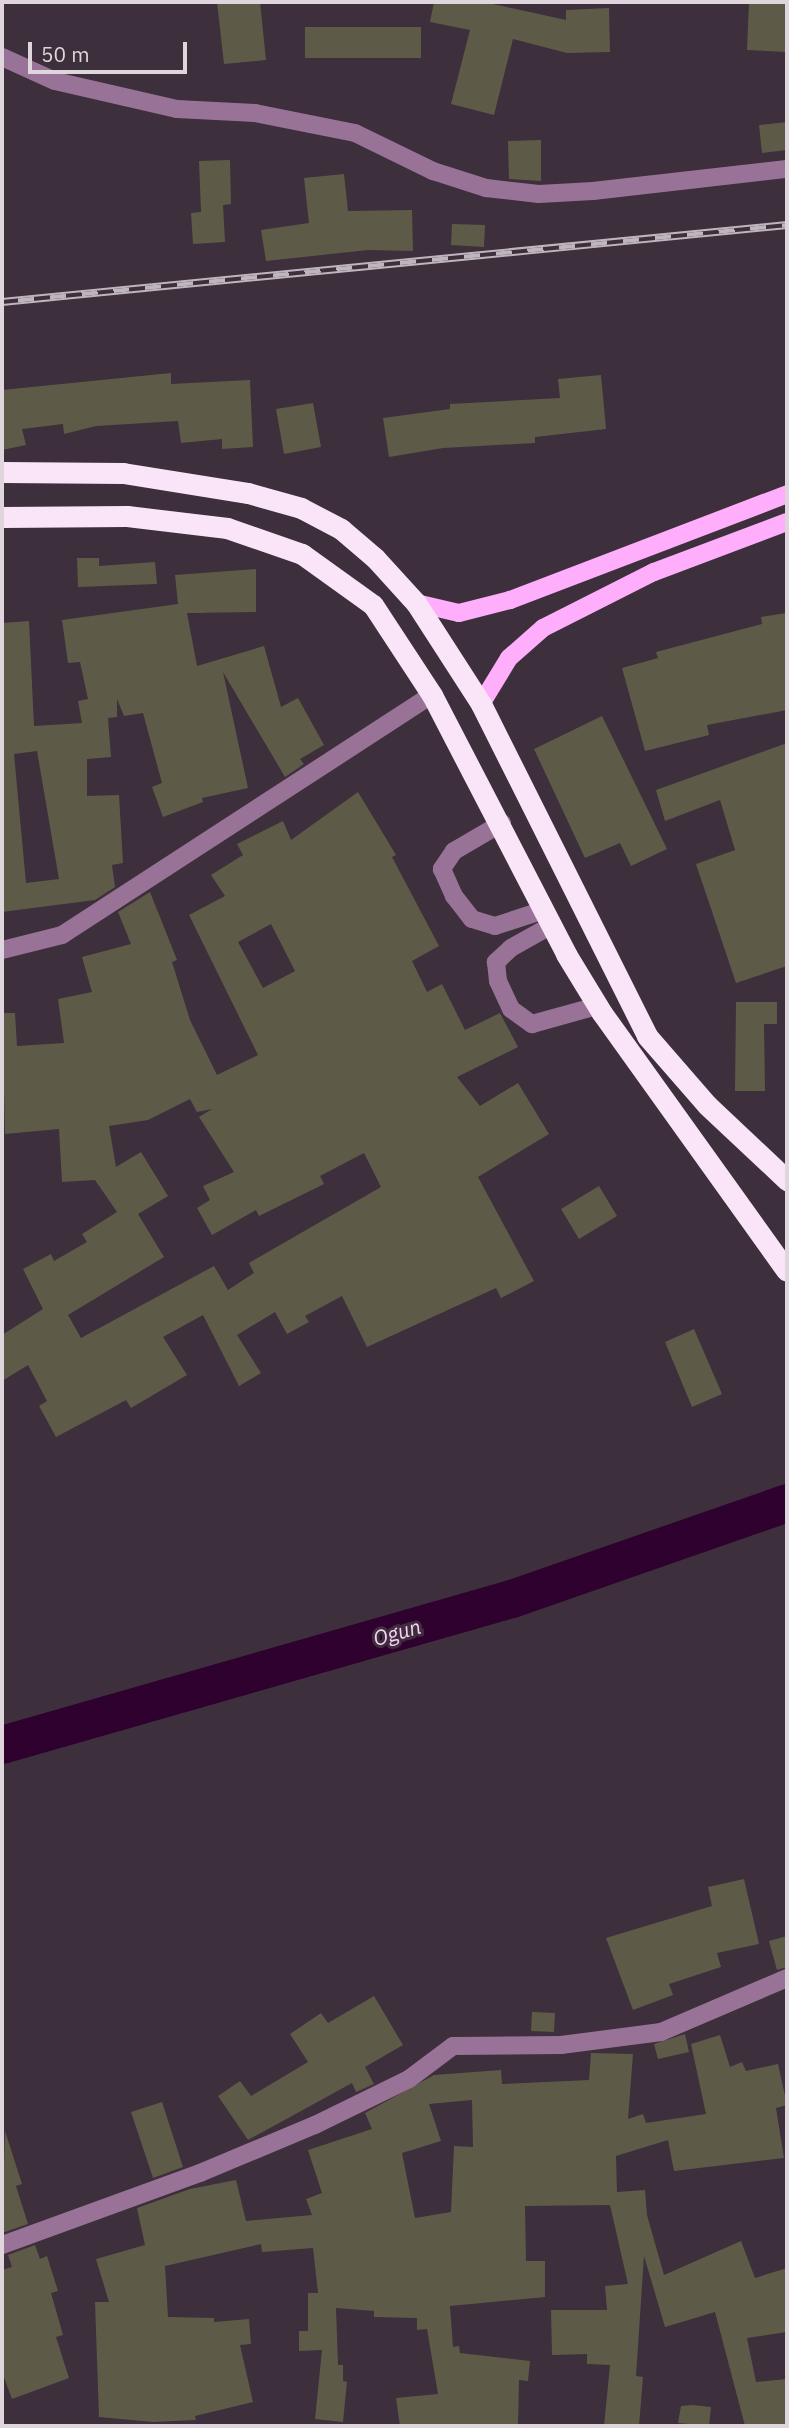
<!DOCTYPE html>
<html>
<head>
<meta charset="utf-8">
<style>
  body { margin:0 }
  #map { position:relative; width:789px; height:2428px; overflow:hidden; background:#3d2f3c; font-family:"IBM Plex Sans",sans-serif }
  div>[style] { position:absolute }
  .river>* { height:38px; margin:-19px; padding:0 19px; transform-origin:19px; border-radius:19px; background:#2e012e }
  .building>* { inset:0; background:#5d5b48 }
  .minor>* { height:18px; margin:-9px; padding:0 9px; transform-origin:9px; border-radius:9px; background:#997397 }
  .major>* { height:18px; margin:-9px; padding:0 9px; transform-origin:9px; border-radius:9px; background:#feaefa }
  .highway>* { height:21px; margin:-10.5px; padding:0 10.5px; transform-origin:10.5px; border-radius:10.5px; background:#f9e5f7 }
  .rail>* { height:8px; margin-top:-4px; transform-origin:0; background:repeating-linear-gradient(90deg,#3d2f3c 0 16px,#bfb5be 0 32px); box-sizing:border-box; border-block:2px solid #bfb5be }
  span { translate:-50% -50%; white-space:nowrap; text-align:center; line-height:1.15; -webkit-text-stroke:6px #3d2f3c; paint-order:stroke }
  .water-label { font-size:21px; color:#fbcdf8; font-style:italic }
  .frame { position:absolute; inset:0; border:4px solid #ded5dd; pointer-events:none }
  .scale { position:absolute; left:28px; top:42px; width:159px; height:32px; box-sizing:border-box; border:4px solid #ded5dd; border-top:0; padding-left:9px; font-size:21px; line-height:24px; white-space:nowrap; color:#ded5dd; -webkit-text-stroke:5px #3d2f3c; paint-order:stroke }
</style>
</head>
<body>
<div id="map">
  <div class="river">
    <i style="left:2px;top:1745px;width:530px;rotate:-15.98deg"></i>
    <i style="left:512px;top:1599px;width:291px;rotate:-19.2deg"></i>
  </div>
  <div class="building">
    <i style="clip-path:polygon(217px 2px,260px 2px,266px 60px,224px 64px)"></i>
    <i style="clip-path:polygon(434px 2px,484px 2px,566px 20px,566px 10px,609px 8px,610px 52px,567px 53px,513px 39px,494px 115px,451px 104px,470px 30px,430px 22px)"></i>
    <i style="clip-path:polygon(749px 2px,787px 2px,787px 52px,747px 50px)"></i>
    <i style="clip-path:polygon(305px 27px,421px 27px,421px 58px,305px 58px)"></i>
    <i style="clip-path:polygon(787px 122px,787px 150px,762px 153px,759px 125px)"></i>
    <i style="clip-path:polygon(541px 140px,541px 181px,509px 179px,508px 141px)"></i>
    <i style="clip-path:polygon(230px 160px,231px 204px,223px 205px,225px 242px,193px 244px,191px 213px,201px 212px,199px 161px)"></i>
    <i style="clip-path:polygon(344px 174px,348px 211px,412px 210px,413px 251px,368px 250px,266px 261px,261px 230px,309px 223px,304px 178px)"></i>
    <i style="clip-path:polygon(452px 224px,485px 225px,484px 247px,451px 245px)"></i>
    <i style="clip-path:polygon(171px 373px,171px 384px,250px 380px,253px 447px,222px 449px,222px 439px,181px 443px,178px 421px,96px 426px,64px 434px,63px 424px,22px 429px,26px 445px,2px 450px,2px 390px)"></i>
    <i style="clip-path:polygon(601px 375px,606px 429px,535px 437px,535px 443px,443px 448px,389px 457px,383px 418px,450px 409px,450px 404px,560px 398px,558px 379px)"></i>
    <i style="clip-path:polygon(313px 403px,321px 447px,284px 454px,276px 409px)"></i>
    <i style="clip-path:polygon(77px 558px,99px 558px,99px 566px,155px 562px,157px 584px,78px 587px)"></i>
    <i style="clip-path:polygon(evenodd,256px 569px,256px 612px,187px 613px,197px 666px,264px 646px,281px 707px,298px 698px,324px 745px,300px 759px,304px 764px,285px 777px,223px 672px,248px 788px,202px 798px,203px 802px,163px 817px,152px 787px,162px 783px,143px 713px,124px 716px,117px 699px,117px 717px,108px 718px,111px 757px,87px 759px,87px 796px,119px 795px,123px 863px,112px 865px,115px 887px,95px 900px,2px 912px,2px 623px,29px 621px,34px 726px,82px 723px,78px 701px,88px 699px,80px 662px,68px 663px,62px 620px,178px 604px,175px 575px,256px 569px,37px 751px,59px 879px,26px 883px,14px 754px,37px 751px)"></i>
    <i style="clip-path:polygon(787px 613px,787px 710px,707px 725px,709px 735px,645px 751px,622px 668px,658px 658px,656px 652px,762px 624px,761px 617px)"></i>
    <i style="clip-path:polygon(602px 716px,667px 849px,631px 866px,620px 843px,585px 858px,534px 749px)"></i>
    <i style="clip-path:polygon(787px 743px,787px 966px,736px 983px,696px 864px,735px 850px,720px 800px,665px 821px,656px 790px)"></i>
    <i style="clip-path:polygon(evenodd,358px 792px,396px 855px,392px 857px,439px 946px,412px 961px,427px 992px,442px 984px,465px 1030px,500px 1013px,518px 1047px,457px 1077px,480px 1106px,518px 1083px,549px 1134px,478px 1177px,534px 1281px,501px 1298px,496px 1288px,367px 1347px,342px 1296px,305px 1316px,309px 1322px,287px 1334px,275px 1312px,237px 1335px,261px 1373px,239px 1386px,203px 1315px,163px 1337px,187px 1375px,131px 1408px,126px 1400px,56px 1437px,39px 1406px,47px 1401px,28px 1365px,2px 1381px,2px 1335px,43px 1309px,23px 1269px,51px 1254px,54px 1261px,87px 1242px,82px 1234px,117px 1212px,95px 1180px,62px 1182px,59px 1129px,5px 1134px,2px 1013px,15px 1013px,17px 1046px,64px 1043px,58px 999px,92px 992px,82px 957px,131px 944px,118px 912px,150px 892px,177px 960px,172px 962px,190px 1020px,217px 1075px,258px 1055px,189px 915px,225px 896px,211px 875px,243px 855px,237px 844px,283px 821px,291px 840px,358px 792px,271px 924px,295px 971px,263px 988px,238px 942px,271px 924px,358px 792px,190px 1099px,197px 1112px,212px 1109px,199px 1117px,234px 1172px,203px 1186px,210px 1200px,197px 1208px,212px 1235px,256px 1210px,259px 1216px,324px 1184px,320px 1176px,364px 1153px,381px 1187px,249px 1263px,254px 1273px,228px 1290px,214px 1266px,81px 1338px,68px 1315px,164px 1257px,138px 1214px,168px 1196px,141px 1152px,116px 1167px,109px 1126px,148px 1120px,190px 1099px)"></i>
    <i style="clip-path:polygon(736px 1002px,777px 1002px,777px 1024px,764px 1024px,765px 1091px,735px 1091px)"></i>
    <i style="clip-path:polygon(599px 1186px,617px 1216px,579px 1239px,561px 1209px)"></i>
    <i style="clip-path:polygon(694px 1329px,722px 1394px,692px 1407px,665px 1342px)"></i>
    <i style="clip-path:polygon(744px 1879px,759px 1944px,717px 1953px,721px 1967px,669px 1984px,673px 1995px,633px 2010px,606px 1938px,712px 1906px,708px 1887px)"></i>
    <i style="clip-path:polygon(787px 1936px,787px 1967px,777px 1970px,769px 1941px)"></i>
    <i style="clip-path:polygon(374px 1996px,403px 2045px,365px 2067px,374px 2084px,356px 2092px,352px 2083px,248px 2140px,218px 2096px,240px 2081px,251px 2096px,308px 2062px,290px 2034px,321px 2013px,328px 2023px)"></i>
    <i style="clip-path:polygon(532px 2012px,555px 2013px,554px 2032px,531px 2031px)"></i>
    <i style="clip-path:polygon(685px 2034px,689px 2052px,658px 2059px,654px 2044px)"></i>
    <i style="clip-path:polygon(evenodd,720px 2035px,730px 2067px,742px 2062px,746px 2071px,778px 2064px,787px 2105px,776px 2108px,784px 2158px,674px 2171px,668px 2140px,616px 2156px,617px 2192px,645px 2190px,647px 2215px,664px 2275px,741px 2241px,755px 2278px,787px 2268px,787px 2332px,747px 2338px,756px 2382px,787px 2379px,787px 2426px,745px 2426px,715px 2312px,665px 2327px,644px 2256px,636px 2376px,643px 2377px,639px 2426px,604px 2426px,610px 2365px,587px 2364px,587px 2354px,552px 2355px,551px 2310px,607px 2310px,605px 2286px,628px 2284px,610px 2205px,525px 2206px,526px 2261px,545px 2261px,545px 2297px,450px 2306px,453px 2347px,459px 2346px,460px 2353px,530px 2361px,528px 2381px,519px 2380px,518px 2426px,400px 2426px,396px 2398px,438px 2394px,427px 2329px,417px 2330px,417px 2318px,374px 2317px,374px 2311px,336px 2308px,338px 2365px,343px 2365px,343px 2381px,347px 2382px,343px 2422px,315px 2419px,322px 2350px,299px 2351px,299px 2331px,308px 2331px,308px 2293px,318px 2293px,313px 2248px,262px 2252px,261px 2244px,165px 2266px,168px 2317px,214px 2318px,214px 2322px,249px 2319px,251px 2344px,240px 2345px,253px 2402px,195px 2416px,196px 2420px,153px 2422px,99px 2417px,95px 2302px,109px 2302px,96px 2259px,145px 2245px,137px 2208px,190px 2189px,236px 2180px,246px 2221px,312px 2215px,306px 2199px,322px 2193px,308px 2150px,372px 2129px,365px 2113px,434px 2075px,501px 2070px,502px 2084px,589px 2080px,591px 2053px,633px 2054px,628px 2119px,643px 2114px,646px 2123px,706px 2114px,691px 2044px,720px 2035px,472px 2100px,473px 2147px,454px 2146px,451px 2212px,415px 2218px,402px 2153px,441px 2141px,429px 2104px,472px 2100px)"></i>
    <i style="clip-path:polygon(162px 2102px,183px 2167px,153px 2178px,131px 2112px)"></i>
    <i style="clip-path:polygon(5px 2131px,22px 2184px,16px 2186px,28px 2224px,2px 2233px)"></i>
    <i style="clip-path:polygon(35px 2245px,40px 2259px,47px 2256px,58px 2291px,51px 2293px,63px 2335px,56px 2337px,69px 2378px,12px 2399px,2px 2372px,2px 2270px,12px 2267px,8px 2255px)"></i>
    <i style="clip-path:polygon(693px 2405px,711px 2407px,709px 2426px,678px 2423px,681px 2406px)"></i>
  </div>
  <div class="minor">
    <i style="left:2px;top:57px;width:58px;rotate:24.4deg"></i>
    <i style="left:55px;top:81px;width:125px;rotate:12.9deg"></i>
    <i style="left:177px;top:109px;width:78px;rotate:2.9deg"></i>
    <i style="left:255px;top:113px;width:102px;rotate:11.3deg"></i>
    <i style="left:355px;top:133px;width:87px;rotate:26deg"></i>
    <i style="left:433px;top:171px;width:56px;rotate:17.8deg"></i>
    <i style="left:486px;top:188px;width:53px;rotate:6.5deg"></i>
    <i style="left:539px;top:194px;width:54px;rotate:-3.2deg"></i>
    <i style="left:593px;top:191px;width:195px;rotate:-6.5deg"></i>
    <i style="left:502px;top:823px;width:56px;rotate:149.7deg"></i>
    <i style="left:454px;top:851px;width:22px;rotate:124deg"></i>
    <i style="left:442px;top:869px;width:30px;rotate:66deg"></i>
    <i style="left:454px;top:896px;width:29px;rotate:52deg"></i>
    <i style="left:472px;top:919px;width:24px;rotate:17deg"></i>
    <i style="left:495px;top:926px;width:52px;rotate:-18.1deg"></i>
    <i style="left:552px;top:925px;width:47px;rotate:150.7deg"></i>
    <i style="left:511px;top:948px;width:21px;rotate:137deg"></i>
    <i style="left:496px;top:962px;width:19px;rotate:84deg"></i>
    <i style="left:498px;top:981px;width:31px;rotate:65deg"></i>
    <i style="left:511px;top:1009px;width:26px;rotate:36deg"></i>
    <i style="left:532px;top:1024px;width:67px;rotate:-15.5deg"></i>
    <i style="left:2px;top:950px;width:62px;rotate:-14deg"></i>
    <i style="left:62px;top:935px;width:441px;rotate:-33deg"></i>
    <i style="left:2px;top:2245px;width:211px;rotate:-20deg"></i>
    <i style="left:200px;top:2173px;width:125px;rotate:-22.7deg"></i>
    <i style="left:315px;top:2125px;width:105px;rotate:-26.1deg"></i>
    <i style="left:409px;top:2079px;width:55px;rotate:-36.9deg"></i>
    <i style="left:453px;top:2046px;width:108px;rotate:-0.5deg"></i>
    <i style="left:561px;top:2045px;width:101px;rotate:-7.4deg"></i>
    <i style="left:661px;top:2032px;width:137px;rotate:-23.2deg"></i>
  </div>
  <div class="major">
    <i style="left:416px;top:603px;width:44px;rotate:13.1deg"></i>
    <i style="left:459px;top:613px;width:53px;rotate:-14.3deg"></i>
    <i style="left:510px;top:600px;width:297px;rotate:-20.9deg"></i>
    <i style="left:481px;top:704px;width:54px;rotate:-58.7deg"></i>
    <i style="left:509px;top:658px;width:45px;rotate:-41.4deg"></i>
    <i style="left:543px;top:628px;width:124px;rotate:-26.8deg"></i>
    <i style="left:654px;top:572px;width:142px;rotate:-20.6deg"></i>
  </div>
  <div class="highway">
    <i style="left:2px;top:472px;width:121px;rotate:0.5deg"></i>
    <i style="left:123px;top:473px;width:127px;rotate:9.1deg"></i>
    <i style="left:248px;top:493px;width:55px;rotate:15.8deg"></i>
    <i style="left:301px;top:508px;width:45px;rotate:27.7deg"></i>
    <i style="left:341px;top:529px;width:45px;rotate:40.5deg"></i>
    <i style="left:375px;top:558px;width:61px;rotate:47.7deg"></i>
    <i style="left:416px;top:603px;width:120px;rotate:57.2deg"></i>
    <i style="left:481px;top:704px;width:371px;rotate:63.4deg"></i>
    <i style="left:647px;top:1036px;width:91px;rotate:49deg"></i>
    <i style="left:707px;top:1105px;width:110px;rotate:43.2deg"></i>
    <i style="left:2px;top:517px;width:125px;rotate:-0.5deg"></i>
    <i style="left:127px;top:516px;width:101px;rotate:6.8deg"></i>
    <i style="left:227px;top:528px;width:79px;rotate:19.1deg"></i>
    <i style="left:302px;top:554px;width:87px;rotate:35.7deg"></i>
    <i style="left:373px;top:605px;width:108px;rotate:56.8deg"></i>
    <i style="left:432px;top:695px;width:292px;rotate:62.6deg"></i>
    <i style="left:566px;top:954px;width:69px;rotate:58.6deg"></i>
    <i style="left:602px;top:1013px;width:317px;rotate:54.4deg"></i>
  </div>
  <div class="rail">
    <i style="left:2px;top:302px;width:789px;rotate:-5.6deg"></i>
  </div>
  <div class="water-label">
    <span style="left:397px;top:1632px;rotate:-16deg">Ogun</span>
  </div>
  <div class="frame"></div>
  <div class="scale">50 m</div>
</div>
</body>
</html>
